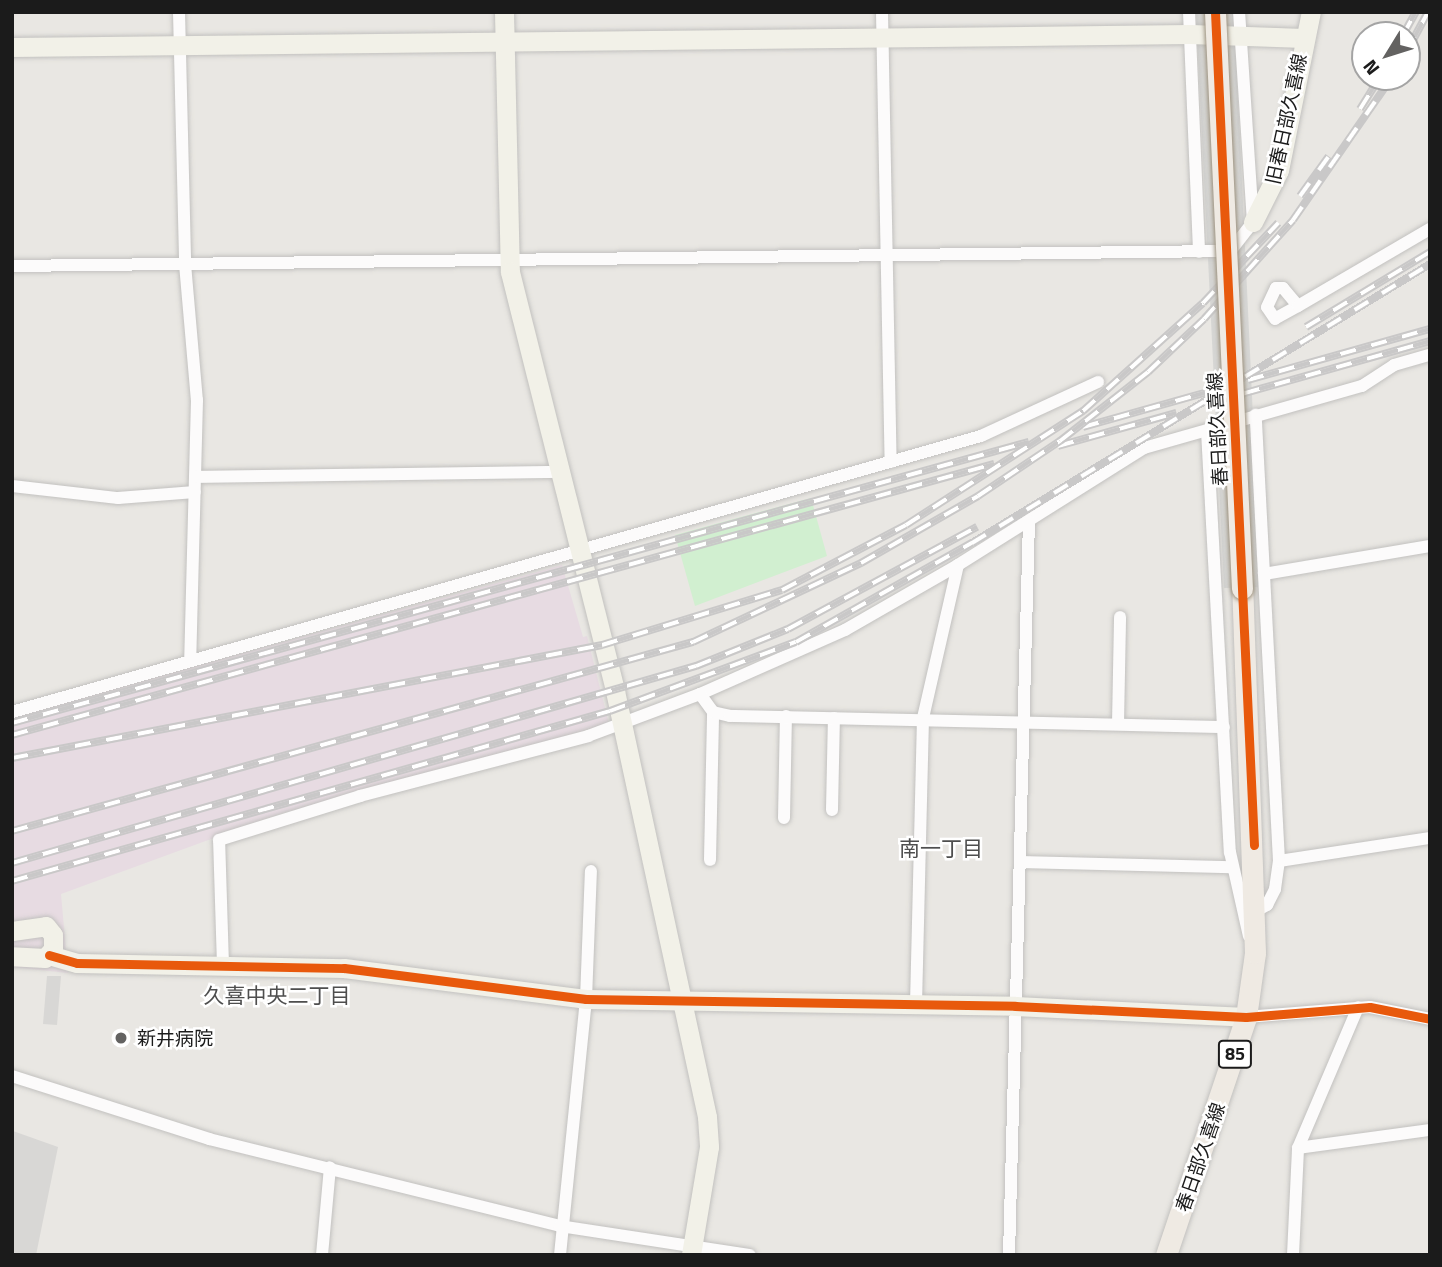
<!DOCTYPE html>
<html>
<head>
<meta charset="utf-8">
<style>
  body { margin:0 }
  #map { position:relative; width:1442px; height:1267px; overflow:hidden; background:#e9e7e3; font-family:"Titillium Web","Noto Sans JP",sans-serif }
  div>[style] { position:absolute }
  .residential>* { inset:0; background:#d8d7d5 }
  .industrial>* { inset:0; background:#e7dbe2 }
  .park>* { inset:0; background:#d1efd0 }
  .pier>* { inset:0; background:#d6d6d4 }
  .roads { filter:drop-shadow(0 0 2px #c2c1bf) drop-shadow(0 0 2px #c2c1bf) }
  .street>* { height:12px; margin:-6px; padding:0 6px; transform-origin:6px; border-radius:6px; background:#fcfbfb }
  .secondary>* { height:19px; margin:-9.5px; padding:0 9.5px; transform-origin:9.5px; border-radius:9.5px; background:#f2f1e8 }
  .primary>* { height:21px; margin:-10.5px; padding:0 10.5px; transform-origin:10.5px; border-radius:10.5px; background:#efeae3 }
  .rail>* { height:8px; margin-top:-4px; transform-origin:0; background:repeating-linear-gradient(90deg,#fff 0 16px,#c9c8c8 0 32px); box-sizing:border-box; border-block:2px solid #c9c8c8 }
  .bridges { filter:drop-shadow(0 0 2px #9e9482) drop-shadow(0 0 2px #9e9482) }
  .primary-bridge>* { height:21px; margin:-10.5px; padding:0 10.5px; transform-origin:10.5px; border-radius:10.5px; background:#efeae3 }
  .cycleway>* { height:9px; margin:-4.5px; padding:0 4.5px; transform-origin:4.5px; border-radius:4.5px; background:#e8590c }
  .dots>* { width:19px; height:19px; translate:-50% -50%; box-sizing:border-box; border:4px solid #fff; border-radius:50% }
  span { translate:-50% -50%; white-space:nowrap; text-align:center; line-height:1.15; -webkit-text-stroke:5px #fff; paint-order:stroke }
  .shield-label span { padding:2px 5px; background:#fff; border:2px solid; border-radius:5px; -webkit-text-stroke-width:0 }
  .shield-label { font-size:18px; color:#1b1b1b; font-weight:700 }
  .street-label { font-size:19px; color:#1b1b1b }
  .poi-label { font-size:19px; color:#1b1b1b }
  .left { translate:0 -50%; text-align:left }
  .neighbourhood-label { font-size:21px; color:#4e4e4e }
  .frame { position:absolute; inset:0; border:14px solid #1b1b1b; pointer-events:none }
  .north { position:absolute; left:1351px; top:21px; width:70px; height:70px; box-sizing:border-box; background:#fff; border:2px solid #a4a4a4; border-radius:50%; rotate:232deg; font-size:19px; font-weight:700; line-height:28px; text-align:center; color:#1b1b1b }
  .north::after { content:''; display:block; margin:auto; width:24px; height:32px; background:#636261; clip-path:polygon(50% 0,100% 100%,50% 72%,0 100%) }
</style>
</head>
<body>
<div id="map">
  <div class="residential">
    <i style="clip-path:polygon(47px 976px,61px 976px,57px 1025px,43px 1024px)"></i>
    <i style="clip-path:polygon(13px 1131px,58px 1147px,36px 1255px,12px 1255px)"></i>
  </div>
  <div class="industrial">
    <i style="clip-path:polygon(562px 565px,583px 637px,587px 636px,609px 724px,279px 814px,61px 894px,68px 973px,12px 967px,12px 717px)"></i>
  </div>
  <div class="park">
    <i style="clip-path:polygon(811px 498px,827px 556px,695px 606px,675px 535px)"></i>
  </div>
  <div class="pier">
    <i style="clip-path:polygon(1196px 12px,1234px 12px,1261px 587px,1224px 588px)"></i>
  </div>
  <div class="roads">
    <div class="street">
      <i style="left:179px;top:12px;width:252px;rotate:88.6deg"></i>
      <i style="left:185px;top:264px;width:137px;rotate:85deg"></i>
      <i style="left:197px;top:400px;width:261px;rotate:91.5deg"></i>
      <i style="left:882px;top:12px;width:450px;rotate:88.9deg"></i>
      <i style="left:1189px;top:12px;width:240px;rotate:87.6deg"></i>
      <i style="left:1228px;top:254px;width:41px;rotate:-52deg"></i>
      <i style="left:1253px;top:222px;width:210px;rotate:-93.8deg"></i>
      <i style="left:12px;top:266px;width:1218px;rotate:-0.71deg"></i>
      <i style="left:1276px;top:288px;width:7px"></i>
      <i style="left:1283px;top:288px;width:23px;rotate:50deg"></i>
      <i style="left:1298px;top:306px;width:26px;rotate:151deg"></i>
      <i style="left:1275px;top:319px;width:14px;rotate:-124deg"></i>
      <i style="left:1267px;top:307px;width:21px;rotate:-65deg"></i>
      <i style="left:1298px;top:306px;width:153px;rotate:-30.3deg"></i>
      <i style="left:1207px;top:431px;width:422px;rotate:86.9deg"></i>
      <i style="left:1230px;top:852px;width:86px;rotate:77.3deg"></i>
      <i style="left:197px;top:477px;width:363px;rotate:-0.8deg"></i>
      <i style="left:12px;top:486px;width:107px;rotate:6.5deg"></i>
      <i style="left:118px;top:498px;width:77px;rotate:-4.5deg"></i>
      <i style="left:958px;top:565px;width:220px;rotate:-32.2deg"></i>
      <i style="left:1144px;top:448px;width:227px;rotate:-15.9deg"></i>
      <i style="left:1362px;top:386px;width:38px;rotate:-33deg"></i>
      <i style="left:1394px;top:365px;width:37px;rotate:-16deg"></i>
      <i style="left:1264px;top:574px;width:168px;rotate:-9.6deg"></i>
      <i style="left:700px;top:694px;width:158px;rotate:-23.8deg"></i>
      <i style="left:845px;top:630px;width:130px;rotate:-29.9deg"></i>
      <i style="left:958px;top:565px;width:157px;rotate:102.9deg"></i>
      <i style="left:923px;top:718px;width:285px;rotate:91.4deg"></i>
      <i style="left:12px;top:712px;width:1008px;rotate:-15.9deg"></i>
      <i style="left:981px;top:436px;width:129px;rotate:-24.8deg"></i>
      <i style="left:1118px;top:724px;width:107px;rotate:-88.9deg"></i>
      <i style="left:832px;top:810px;width:92px;rotate:-88.8deg"></i>
      <i style="left:784px;top:818px;width:102px;rotate:-88.9deg"></i>
      <i style="left:710px;top:860px;width:148px;rotate:-88.8deg"></i>
      <i style="left:1279px;top:861px;width:153px;rotate:-8.7deg"></i>
      <i style="left:1020px;top:862px;width:212px;rotate:1.4deg"></i>
      <i style="left:1256px;top:911px;width:13px;rotate:-29deg"></i>
      <i style="left:1267px;top:905px;width:18px;rotate:-63deg"></i>
      <i style="left:1275px;top:889px;width:28px;rotate:-82deg"></i>
      <i style="left:1279px;top:861px;width:447px;rotate:-93deg"></i>
      <i style="left:223px;top:965px;width:125px;rotate:-91.8deg"></i>
      <i style="left:219px;top:840px;width:148px;rotate:-17.3deg"></i>
      <i style="left:360px;top:796px;width:236px;rotate:-14.7deg"></i>
      <i style="left:588px;top:736px;width:120px;rotate:-20.6deg"></i>
      <i style="left:700px;top:694px;width:22px;rotate:54deg"></i>
      <i style="left:713px;top:712px;width:17px;rotate:13deg"></i>
      <i style="left:730px;top:716px;width:494px;rotate:1.3deg"></i>
      <i style="left:1246px;top:1017px;width:124px;rotate:-4.6deg"></i>
      <i style="left:1370px;top:1007px;width:61px;rotate:11.3deg"></i>
      <i style="left:12px;top:1076px;width:207px;rotate:17.7deg"></i>
      <i style="left:209px;top:1139px;width:362px;rotate:13.9deg"></i>
      <i style="left:560px;top:1226px;width:192px;rotate:8.7deg"></i>
      <i style="left:1298px;top:1148px;width:133px;rotate:-7.8deg"></i>
      <i style="left:322px;top:1255px;width:88px;rotate:-84.8deg"></i>
      <i style="left:560px;top:1255px;width:257px;rotate:-84.2deg"></i>
      <i style="left:586px;top:999px;width:128px;rotate:-87.8deg"></i>
      <i style="left:1009px;top:1255px;width:734px;rotate:-88.44deg"></i>
      <i style="left:1293px;top:1255px;width:107px;rotate:-87.3deg"></i>
      <i style="left:1298px;top:1148px;width:153px;rotate:-66.9deg"></i>
    </div>
    <div class="secondary">
      <i style="left:504px;top:12px;width:260px;rotate:88.7deg"></i>
      <i style="left:510px;top:272px;width:432px;rotate:75.9deg"></i>
      <i style="left:615px;top:691px;width:436px;rotate:77.8deg"></i>
      <i style="left:707px;top:1117px;width:30px;rotate:86deg"></i>
      <i style="left:709px;top:1147px;width:109px;rotate:99.5deg"></i>
      <i style="left:12px;top:47px;width:1178px;rotate:-0.63deg"></i>
      <i style="left:1190px;top:34px;width:114px;rotate:2deg"></i>
      <i style="left:1253px;top:222px;width:58px;rotate:-63.4deg"></i>
      <i style="left:1279px;top:170px;width:161px;rotate:-78.6deg"></i>
      <i style="left:12px;top:931px;width:34px;rotate:-8deg"></i>
      <i style="left:46px;top:926px;width:11px;rotate:52deg"></i>
      <i style="left:53px;top:935px;width:14px;rotate:90deg"></i>
      <i style="left:53px;top:949px;width:12px;rotate:132deg"></i>
      <i style="left:45px;top:958px;width:33px;rotate:-177deg"></i>
      <i style="left:49px;top:955px;width:29px;rotate:16deg"></i>
      <i style="left:77px;top:963px;width:267px;rotate:1.1deg"></i>
      <i style="left:344px;top:968px;width:244px;rotate:7.3deg"></i>
      <i style="left:586px;top:999px;width:429px;rotate:0.9deg"></i>
      <i style="left:1015px;top:1006px;width:231px;rotate:2.7deg"></i>
    </div>
    <div class="primary">
      <i style="left:1166px;top:1255px;width:251px;rotate:-71.4deg"></i>
      <i style="left:1246px;top:1017px;width:65px;rotate:-82deg"></i>
      <i style="left:1255px;top:953px;width:365px;rotate:-92deg"></i>
    </div>
  </div>
  <div class="rail">
    <i style="left:1403px;top:35px;width:26px;rotate:-61deg"></i>
    <i style="left:1407px;top:51px;width:44px;rotate:-61.7deg"></i>
    <i style="left:1360px;top:109px;width:38px;rotate:-58deg"></i>
    <i style="left:1300px;top:196px;width:49px;rotate:-54.1deg"></i>
    <i style="left:1306px;top:327px;width:145px;rotate:-31.2deg"></i>
    <i style="left:1248px;top:380px;width:189px;rotate:-15.7deg"></i>
    <i style="left:1213px;top:402px;width:225px;rotate:-15.7deg"></i>
    <i style="left:1083px;top:427px;width:133px;rotate:-15.7deg"></i>
    <i style="left:1058px;top:446px;width:123px;rotate:-15.6deg"></i>
    <i style="left:12px;top:723px;width:1055px;rotate:-15.45deg"></i>
    <i style="left:12px;top:735px;width:1019px;rotate:-15.43deg"></i>
    <i style="left:12px;top:758px;width:601px;rotate:-10.84deg"></i>
    <i style="left:602px;top:645px;width:188px;rotate:-17deg"></i>
    <i style="left:782px;top:590px;width:140px;rotate:-27.7deg"></i>
    <i style="left:906px;top:525px;width:211px;rotate:-32.8deg"></i>
    <i style="left:1083px;top:411px;width:161px;rotate:-42deg"></i>
    <i style="left:1203px;top:303px;width:110px;rotate:-46.8deg"></i>
    <i style="left:12px;top:831px;width:707px;rotate:-15.51deg"></i>
    <i style="left:693px;top:642px;width:186px;rotate:-25.2deg"></i>
    <i style="left:861px;top:563px;width:135px;rotate:-29.8deg"></i>
    <i style="left:978px;top:496px;width:99px;rotate:-33.9deg"></i>
    <i style="left:1060px;top:441px;width:112px;rotate:-38.1deg"></i>
    <i style="left:1148px;top:372px;width:77px;rotate:-43.4deg"></i>
    <i style="left:1204px;top:319px;width:133px;rotate:-48deg"></i>
    <i style="left:1293px;top:220px;width:174px;rotate:-55.3deg"></i>
    <i style="left:12px;top:863px;width:712px;rotate:-16.07deg"></i>
    <i style="left:696px;top:666px;width:99px;rotate:-21.9deg"></i>
    <i style="left:788px;top:629px;width:215px;rotate:-28.4deg"></i>
    <i style="left:12px;top:881px;width:622px;rotate:-15.87deg"></i>
    <i style="left:610px;top:711px;width:198px;rotate:-20.4deg"></i>
    <i style="left:796px;top:642px;width:202px;rotate:-29.4deg"></i>
    <i style="left:972px;top:543px;width:536px;rotate:-31.35deg"></i>
  </div>
  <div class="bridges">
    <div class="primary-bridge">
      <i style="left:1215px;top:12px;width:577px;rotate:87.32deg"></i>
    </div>
  </div>
  <div class="cycleway">
    <i style="left:1215px;top:12px;width:834px;rotate:87.32deg"></i>
    <i style="left:49px;top:955px;width:29px;rotate:16deg"></i>
    <i style="left:77px;top:963px;width:267px;rotate:1.1deg"></i>
    <i style="left:344px;top:968px;width:244px;rotate:7.3deg"></i>
    <i style="left:586px;top:999px;width:429px;rotate:0.9deg"></i>
    <i style="left:1015px;top:1006px;width:231px;rotate:2.7deg"></i>
    <i style="left:1246px;top:1017px;width:124px;rotate:-4.6deg"></i>
    <i style="left:1370px;top:1007px;width:61px;rotate:11.3deg"></i>
  </div>
  <div class="dots">
    <i style="left:121px;top:1038px;background:#636261"></i>
  </div>
  <div class="shield-label">
    <span style="left:1235px;top:1054px">85</span>
  </div>
  <div class="street-label">
    <span style="left:1286px;top:119px;rotate:-78deg">旧春日部久喜線</span>
    <span style="left:1217px;top:429px;rotate:-93deg">春日部久喜線</span>
    <span style="left:1200px;top:1157px;rotate:-71deg">春日部久喜線</span>
  </div>
  <div class="poi-label">
    <span class="left" style="left:137px;top:1038px">新井病院</span>
  </div>
  <div class="neighbourhood-label">
    <span style="left:941px;top:848px">南一丁目</span>
    <span style="left:277px;top:995px">久喜中央二丁目</span>
  </div>
  <div class="frame"></div>
  <div class="north">N</div>
</div>
</body>
</html>
